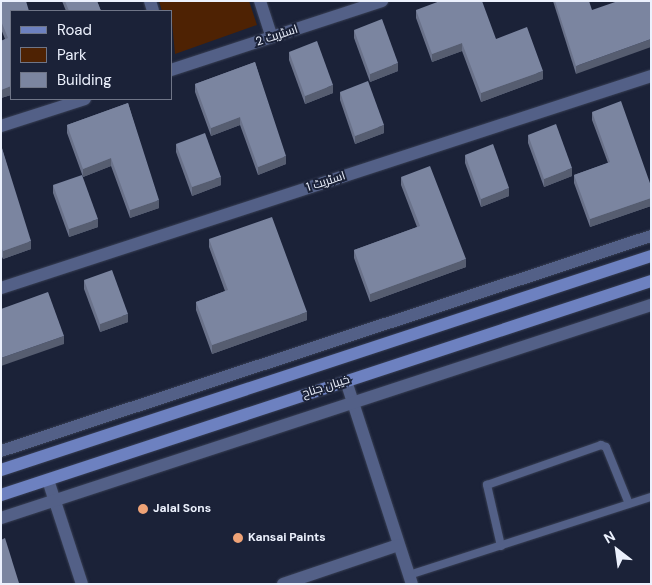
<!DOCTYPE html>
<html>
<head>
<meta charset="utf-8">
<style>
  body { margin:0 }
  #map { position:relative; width:652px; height:585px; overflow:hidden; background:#1b2238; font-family:"DM Sans",Cairo,sans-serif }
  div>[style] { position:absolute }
  .green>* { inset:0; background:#4e2203 }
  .roads { filter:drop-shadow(0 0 1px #383f54) drop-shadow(0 0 1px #383f54) }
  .lane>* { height:8px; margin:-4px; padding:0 4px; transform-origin:4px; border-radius:4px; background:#536087 }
  .street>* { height:12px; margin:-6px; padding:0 6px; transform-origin:6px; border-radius:6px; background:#536087 }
  .secondary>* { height:12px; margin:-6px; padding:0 6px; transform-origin:6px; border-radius:6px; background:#6d81c0 }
  .wall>* { inset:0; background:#6a728a }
  .shaded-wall>* { inset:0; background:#565d70 }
  .building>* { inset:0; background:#7b85a0 }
  .dots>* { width:14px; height:14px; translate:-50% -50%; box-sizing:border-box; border:2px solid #1b2238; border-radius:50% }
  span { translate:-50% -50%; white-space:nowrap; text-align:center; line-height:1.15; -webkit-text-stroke:4px #1b2238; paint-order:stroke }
  .street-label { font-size:12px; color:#ecf1fd }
  .poi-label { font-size:12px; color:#ecf1fd; font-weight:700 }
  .left { translate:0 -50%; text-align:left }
  .frame { position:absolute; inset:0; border:2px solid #ecf1fd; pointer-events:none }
  .legend { position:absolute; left:10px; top:10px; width:162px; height:90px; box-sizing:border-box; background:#1b2238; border:1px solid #6f7587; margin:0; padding:6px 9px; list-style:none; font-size:15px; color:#ecf1fd }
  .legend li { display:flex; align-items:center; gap:10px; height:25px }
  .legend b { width:25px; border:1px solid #6f7587 }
  .north { position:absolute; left:592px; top:525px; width:50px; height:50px; -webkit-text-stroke:4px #1b2238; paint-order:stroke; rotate:330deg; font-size:14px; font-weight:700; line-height:20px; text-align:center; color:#ecf1fd }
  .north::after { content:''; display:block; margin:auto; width:18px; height:22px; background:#ecf1fd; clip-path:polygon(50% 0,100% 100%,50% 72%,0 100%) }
</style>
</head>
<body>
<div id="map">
  <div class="green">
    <i style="clip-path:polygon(159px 1px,249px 1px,257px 25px,175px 54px,171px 11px,162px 11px)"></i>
  </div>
  <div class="roads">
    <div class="lane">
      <i style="left:501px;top:546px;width:63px;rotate:-102.9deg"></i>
      <i style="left:487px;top:485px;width:121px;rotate:-19.3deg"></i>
      <i style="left:601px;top:445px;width:5px;rotate:22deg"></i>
      <i style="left:606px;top:447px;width:61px;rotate:68deg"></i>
      <i style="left:409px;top:575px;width:254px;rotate:-17.9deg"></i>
    </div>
    <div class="street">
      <i style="left:150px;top:1px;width:10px;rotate:73deg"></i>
      <i style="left:260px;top:1px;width:38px;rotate:72deg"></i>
      <i style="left:171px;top:70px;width:222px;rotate:-18.1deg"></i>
      <i style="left:1px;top:126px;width:88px;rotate:-17.8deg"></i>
      <i style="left:1px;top:288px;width:684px;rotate:-18.06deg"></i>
      <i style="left:346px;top:381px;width:213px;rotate:72deg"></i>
      <i style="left:1px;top:451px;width:685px;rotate:-18.3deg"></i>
      <i style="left:48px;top:480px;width:109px;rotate:71.9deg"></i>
      <i style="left:1px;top:518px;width:684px;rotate:-18.14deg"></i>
      <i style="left:283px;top:584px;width:121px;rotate:-18.7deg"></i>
    </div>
    <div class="secondary">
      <i style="left:1px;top:470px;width:684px;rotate:-18.22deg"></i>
      <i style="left:1px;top:495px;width:684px;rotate:-18.22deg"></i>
    </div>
  </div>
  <div class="wall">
    <i style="clip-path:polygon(1px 1px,26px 1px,11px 95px,1px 98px,1px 41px,5px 39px,1px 29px)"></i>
    <i style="clip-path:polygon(62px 1px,97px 1px,101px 11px,66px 11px)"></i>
    <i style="clip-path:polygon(553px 1px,589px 1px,576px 74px)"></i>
    <i style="clip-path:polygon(416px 10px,496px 39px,543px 79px,481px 102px,462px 51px,432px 62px,416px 18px)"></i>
    <i style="clip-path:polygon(354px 30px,398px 71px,370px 82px,354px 38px)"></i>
    <i style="clip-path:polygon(289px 52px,333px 93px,305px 104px,289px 60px)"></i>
    <i style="clip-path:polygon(255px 62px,286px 164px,258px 175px,240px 125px,211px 136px,195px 92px,195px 84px)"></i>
    <i style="clip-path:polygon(340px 92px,384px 133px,355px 144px,340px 100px)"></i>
    <i style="clip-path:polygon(128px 103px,159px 208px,130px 218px,111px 166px,83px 177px,67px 133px,67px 125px)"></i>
    <i style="clip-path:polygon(592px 112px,651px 186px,651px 206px,590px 227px,574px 183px,574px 175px,608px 163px,592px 120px)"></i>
    <i style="clip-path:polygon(528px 135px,572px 176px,544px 187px,528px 143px)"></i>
    <i style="clip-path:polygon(176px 144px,221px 185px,192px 196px,176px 152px)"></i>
    <i style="clip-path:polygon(1px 145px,31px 249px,3px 259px,1px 255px)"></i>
    <i style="clip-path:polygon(465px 155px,509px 196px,481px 207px,465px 163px)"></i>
    <i style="clip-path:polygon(401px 177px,466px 267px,370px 302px,354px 258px,354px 250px,417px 227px,401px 185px)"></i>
    <i style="clip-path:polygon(53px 185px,98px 227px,69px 237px,53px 193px)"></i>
    <i style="clip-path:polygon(209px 239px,307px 320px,212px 354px,196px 310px,196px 302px,225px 291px,209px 247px)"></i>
    <i style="clip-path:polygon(84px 280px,128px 322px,100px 332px,84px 289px)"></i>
  </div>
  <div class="shaded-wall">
    <i style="clip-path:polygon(651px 39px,651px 47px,576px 74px,576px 66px)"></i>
    <i style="clip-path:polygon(462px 43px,462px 51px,432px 62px,432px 54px)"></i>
    <i style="clip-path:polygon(398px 63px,398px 71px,370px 82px,370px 74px)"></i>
    <i style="clip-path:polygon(543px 71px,543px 79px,481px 102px,481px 93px)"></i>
    <i style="clip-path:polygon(333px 85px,333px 93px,305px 104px,305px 96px)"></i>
    <i style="clip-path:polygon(11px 86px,11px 95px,1px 98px,1px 90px)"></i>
    <i style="clip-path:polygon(240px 117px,240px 125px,211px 136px,211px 128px)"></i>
    <i style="clip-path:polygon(384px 125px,384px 133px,355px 144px,355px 136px)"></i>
    <i style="clip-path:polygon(286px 156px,286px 164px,258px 175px,258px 167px)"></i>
    <i style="clip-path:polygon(111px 158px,111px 166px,83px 177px,83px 169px)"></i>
    <i style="clip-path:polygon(572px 168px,572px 176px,544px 187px,544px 179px)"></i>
    <i style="clip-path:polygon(221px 177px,221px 185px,192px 196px,192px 187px)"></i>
    <i style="clip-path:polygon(509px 188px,509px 196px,481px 207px,481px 199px)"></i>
    <i style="clip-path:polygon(651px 198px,651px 206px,590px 227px,590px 219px)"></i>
    <i style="clip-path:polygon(159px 200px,159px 208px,130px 218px,130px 210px)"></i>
    <i style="clip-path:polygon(98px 219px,98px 227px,69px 237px,69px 229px)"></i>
    <i style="clip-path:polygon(31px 241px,31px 249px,3px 259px,3px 251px)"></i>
    <i style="clip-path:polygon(466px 259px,466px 267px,370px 302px,370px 294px)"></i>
    <i style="clip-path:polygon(307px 312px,307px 320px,212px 354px,212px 345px)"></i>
    <i style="clip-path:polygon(128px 314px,128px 322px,100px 332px,100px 324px)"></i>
    <i style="clip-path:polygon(64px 336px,64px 344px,1px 366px,1px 358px)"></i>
  </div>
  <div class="building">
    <i style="clip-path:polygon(1px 1px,26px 1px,29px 11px,11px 11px,11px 86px,1px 90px,1px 41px,8px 38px,1px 21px)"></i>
    <i style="clip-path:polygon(65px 1px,97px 1px,101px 11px,69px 11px)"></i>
    <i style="clip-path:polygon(440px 1px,482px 1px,496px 39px,527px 27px,543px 71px,481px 93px,462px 43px,432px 54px,416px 10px)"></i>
    <i style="clip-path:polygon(555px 1px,589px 1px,592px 10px,618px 1px,651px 1px,651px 39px,576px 66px)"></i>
    <i style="clip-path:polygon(382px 19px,398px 63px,370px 74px,354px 30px)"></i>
    <i style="clip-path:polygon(317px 41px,333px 85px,305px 96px,289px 52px)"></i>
    <i style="clip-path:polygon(255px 62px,286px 156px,258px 167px,240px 117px,211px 128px,195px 84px)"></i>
    <i style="clip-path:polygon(368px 81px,384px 125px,355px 136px,340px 92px)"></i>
    <i style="clip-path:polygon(621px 101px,651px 186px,651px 198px,590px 219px,574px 175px,610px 162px,592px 112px)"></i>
    <i style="clip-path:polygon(128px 103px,159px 200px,130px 210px,111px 158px,83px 169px,67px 125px)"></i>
    <i style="clip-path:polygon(556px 124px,572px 168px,544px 179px,528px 135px)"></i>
    <i style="clip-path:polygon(205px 133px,221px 177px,192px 187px,176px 144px)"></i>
    <i style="clip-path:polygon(493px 144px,509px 188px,481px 199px,465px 155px)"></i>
    <i style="clip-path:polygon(1px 145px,31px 241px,3px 251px,1px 247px)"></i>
    <i style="clip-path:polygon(430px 166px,466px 259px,370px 294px,354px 250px,420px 226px,401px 177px)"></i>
    <i style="clip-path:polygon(82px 175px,98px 219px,69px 229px,53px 185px)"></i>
    <i style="clip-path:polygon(272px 217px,307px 312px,212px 345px,196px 302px,228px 290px,209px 239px)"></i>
    <i style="clip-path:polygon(112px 270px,128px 314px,100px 324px,84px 280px)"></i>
    <i style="clip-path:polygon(48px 292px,64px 336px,1px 358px,1px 309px)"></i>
    <i style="clip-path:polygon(5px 538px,19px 583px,17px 584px,1px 584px,1px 540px)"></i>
  </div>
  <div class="dots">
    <i style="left:143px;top:509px;background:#efa377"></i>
    <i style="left:238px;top:538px;background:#efa377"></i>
  </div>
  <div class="street-label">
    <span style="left:277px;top:36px;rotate:-18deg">اسٹریٹ 2</span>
    <span style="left:326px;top:182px;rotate:-18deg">اسٹریٹ 1</span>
    <span style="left:326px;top:387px;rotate:-18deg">خیبان جناح</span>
  </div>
  <div class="poi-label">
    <span class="left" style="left:153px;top:509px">Jalal Sons</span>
    <span class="left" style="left:248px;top:538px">Kansai Paints</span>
  </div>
  <div class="frame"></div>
  <ul class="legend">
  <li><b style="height:6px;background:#6d81c0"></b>Road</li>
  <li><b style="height:14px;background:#4e2203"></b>Park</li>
  <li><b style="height:14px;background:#7b85a0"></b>Building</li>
  </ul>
  <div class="north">N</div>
</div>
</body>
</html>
